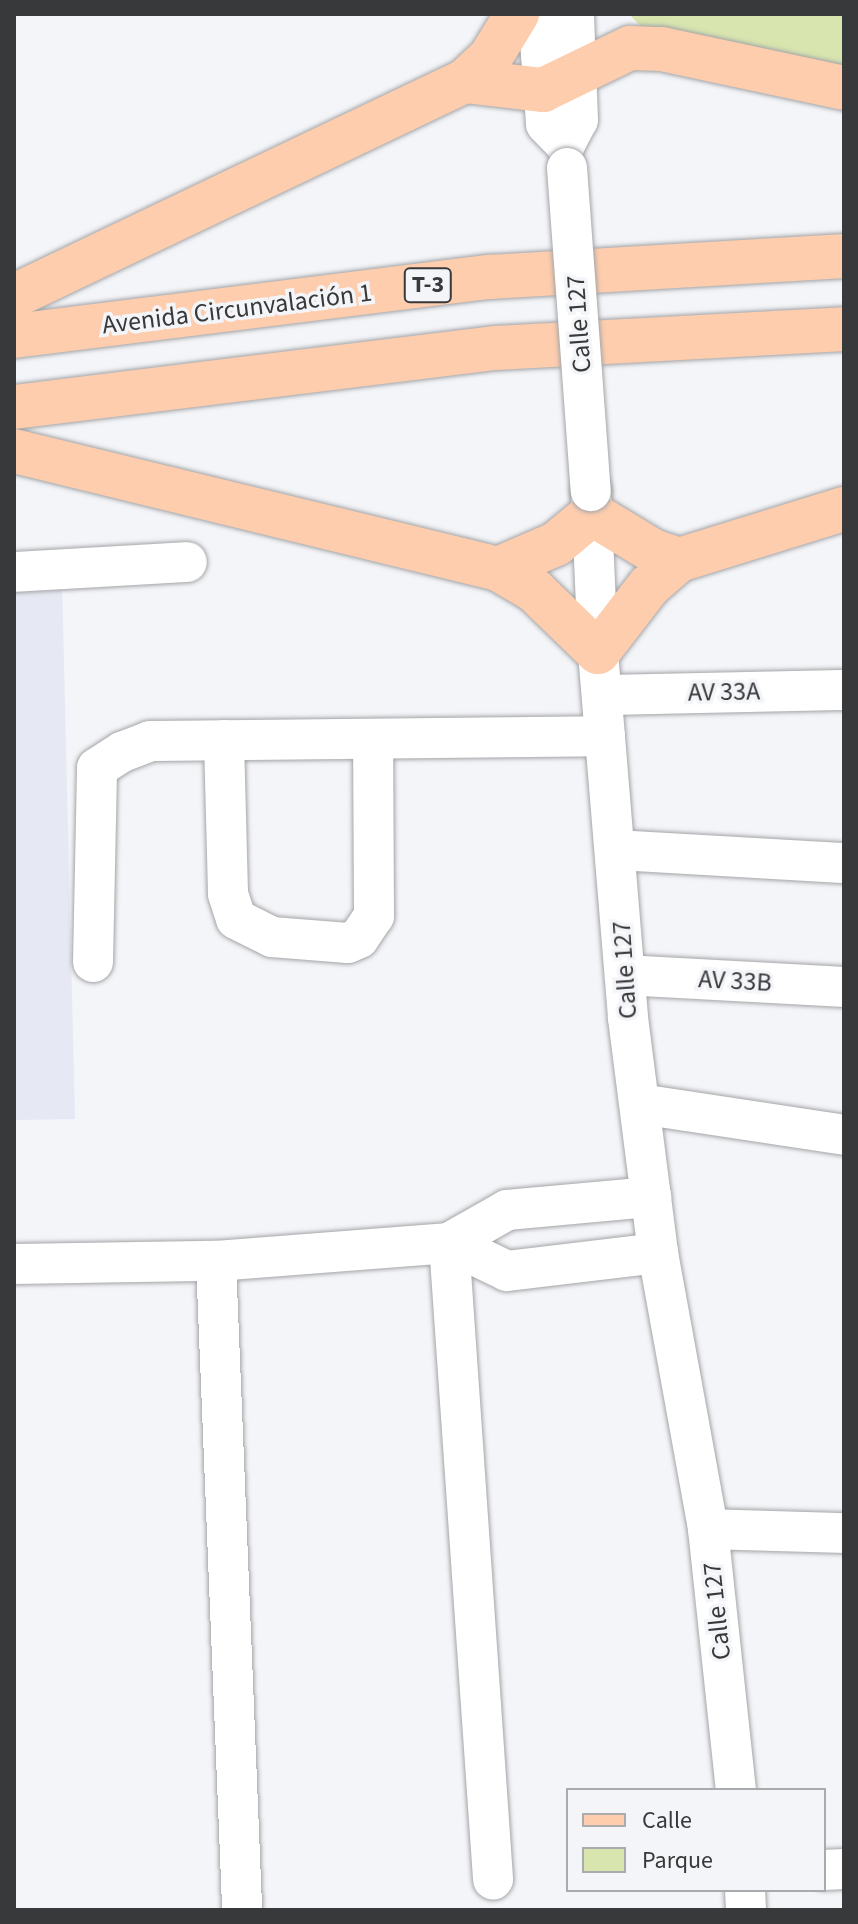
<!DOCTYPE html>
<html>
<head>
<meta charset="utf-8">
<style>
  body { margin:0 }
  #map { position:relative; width:858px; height:1924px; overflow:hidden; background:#f4f5f8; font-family:"Source Sans 3",sans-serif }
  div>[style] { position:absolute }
  .built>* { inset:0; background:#e6e9f3 }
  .green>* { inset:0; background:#d8e5ae }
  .roads { filter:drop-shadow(0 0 2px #a4a5a8) drop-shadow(0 0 2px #a4a5a8) }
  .minor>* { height:40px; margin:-20px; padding:0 20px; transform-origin:20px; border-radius:20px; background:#fff }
  .major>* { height:44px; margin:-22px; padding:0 22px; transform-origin:22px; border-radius:22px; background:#fdcdad }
  .bridges { filter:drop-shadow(0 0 2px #a4a5a8) drop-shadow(0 0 2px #a4a5a8) }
  .minor-bridge>* { height:40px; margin:-20px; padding:0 20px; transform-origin:20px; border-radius:20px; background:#fff }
  span { translate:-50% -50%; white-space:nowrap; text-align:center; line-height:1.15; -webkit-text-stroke:7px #f4f5f8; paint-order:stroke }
  .shield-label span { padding:2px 6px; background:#f4f5f8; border:2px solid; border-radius:6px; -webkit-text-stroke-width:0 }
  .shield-label { font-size:24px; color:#38393a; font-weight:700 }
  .street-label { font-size:26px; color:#38393a }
  .frame { position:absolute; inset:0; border:16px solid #38393a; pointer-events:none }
  .legend { position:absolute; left:566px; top:1788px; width:260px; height:104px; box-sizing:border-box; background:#f4f5f8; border:2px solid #a9aaac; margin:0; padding:10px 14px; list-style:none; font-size:24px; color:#38393a }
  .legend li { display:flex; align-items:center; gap:16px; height:40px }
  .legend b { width:40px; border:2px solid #a9aaac }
</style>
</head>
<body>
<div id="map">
  <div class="built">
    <i style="clip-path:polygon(62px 580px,75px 1119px,14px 1120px,14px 585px)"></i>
  </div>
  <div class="green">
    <i style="clip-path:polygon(629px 14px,844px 14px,844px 88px,662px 49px)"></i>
  </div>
  <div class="roads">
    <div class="minor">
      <i style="left:538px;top:14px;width:110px;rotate:85.8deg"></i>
      <i style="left:546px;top:124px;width:28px;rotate:46deg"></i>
      <i style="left:565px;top:144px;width:27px;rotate:-62deg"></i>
      <i style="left:578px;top:120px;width:106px;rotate:-92.2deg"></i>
      <i style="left:591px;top:491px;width:161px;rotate:87.5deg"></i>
      <i style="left:598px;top:652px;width:367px;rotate:85.3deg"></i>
      <i style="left:628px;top:1018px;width:237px;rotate:82.7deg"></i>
      <i style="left:658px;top:1253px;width:280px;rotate:79.7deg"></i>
      <i style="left:708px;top:1529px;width:262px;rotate:83.9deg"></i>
      <i style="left:14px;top:572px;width:173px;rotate:-3.3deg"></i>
      <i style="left:604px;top:695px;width:240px;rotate:-1.2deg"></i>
      <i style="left:224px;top:740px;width:154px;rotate:88.5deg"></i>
      <i style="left:228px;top:894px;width:26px;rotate:72deg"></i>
      <i style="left:236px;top:919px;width:40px;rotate:26.6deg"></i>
      <i style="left:272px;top:937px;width:76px;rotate:4.5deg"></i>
      <i style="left:348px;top:943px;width:12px;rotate:-24deg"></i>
      <i style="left:359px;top:938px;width:27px;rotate:-56deg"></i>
      <i style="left:374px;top:916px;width:176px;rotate:-90.3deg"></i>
      <i style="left:617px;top:850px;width:227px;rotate:3.3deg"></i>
      <i style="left:93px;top:962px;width:194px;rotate:-88.8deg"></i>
      <i style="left:97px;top:768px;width:30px;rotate:-33deg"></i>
      <i style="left:122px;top:752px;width:30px;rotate:-21deg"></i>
      <i style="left:150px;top:741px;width:455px;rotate:-0.6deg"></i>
      <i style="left:625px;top:975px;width:219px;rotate:3.1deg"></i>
      <i style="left:640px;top:1104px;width:206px;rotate:8.6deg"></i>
      <i style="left:449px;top:1243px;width:638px;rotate:86.04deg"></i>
      <i style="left:449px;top:1243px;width:64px;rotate:25.8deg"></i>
      <i style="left:507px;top:1271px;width:152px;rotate:-6.8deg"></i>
      <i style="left:216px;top:1261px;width:646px;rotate:87.69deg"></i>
      <i style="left:14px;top:1264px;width:202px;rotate:-0.9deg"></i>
      <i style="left:216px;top:1261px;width:234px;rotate:-4.4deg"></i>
      <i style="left:449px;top:1243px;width:67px;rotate:-29.6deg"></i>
      <i style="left:507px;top:1210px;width:145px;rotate:-5.2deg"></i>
      <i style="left:708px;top:1529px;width:136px;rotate:1.7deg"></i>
      <i style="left:824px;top:1870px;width:20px;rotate:-3deg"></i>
      <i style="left:745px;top:1890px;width:20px;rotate:87deg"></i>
    </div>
    <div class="major">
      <i style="left:465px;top:81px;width:79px;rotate:6.6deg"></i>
      <i style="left:543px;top:90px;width:97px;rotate:-25.8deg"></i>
      <i style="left:630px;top:48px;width:32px;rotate:2deg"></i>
      <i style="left:662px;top:49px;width:186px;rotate:12.1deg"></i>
      <i style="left:14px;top:296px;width:500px;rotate:-25.5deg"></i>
      <i style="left:465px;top:81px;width:34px;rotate:-43deg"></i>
      <i style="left:490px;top:58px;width:52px;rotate:-58.5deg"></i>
      <i style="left:14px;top:336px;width:480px;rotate:-7.1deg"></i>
      <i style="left:490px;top:277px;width:355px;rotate:-3.4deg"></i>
      <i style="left:14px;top:407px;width:486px;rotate:-7deg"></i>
      <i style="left:496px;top:348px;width:349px;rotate:-3.1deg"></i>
      <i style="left:14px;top:451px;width:498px;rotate:13.7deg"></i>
      <i style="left:498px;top:569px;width:42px;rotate:30.3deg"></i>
      <i style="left:534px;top:590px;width:89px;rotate:44.1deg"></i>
      <i style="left:598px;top:652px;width:83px;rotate:-52.3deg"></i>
      <i style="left:649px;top:586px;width:40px;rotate:-41deg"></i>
      <i style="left:679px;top:560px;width:173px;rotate:-17.2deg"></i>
      <i style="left:498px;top:569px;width:63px;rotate:-23.3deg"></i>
      <i style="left:556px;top:544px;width:47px;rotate:-39.8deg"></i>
      <i style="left:592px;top:514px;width:71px;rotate:31.2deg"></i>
      <i style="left:653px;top:551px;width:28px;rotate:19deg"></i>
    </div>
  </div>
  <div class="bridges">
    <div class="minor-bridge">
      <i style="left:567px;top:168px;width:324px;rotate:85.8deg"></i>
    </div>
  </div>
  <div class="shield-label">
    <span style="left:428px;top:285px">T-3</span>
  </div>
  <div class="street-label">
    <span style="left:237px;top:309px;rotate:-7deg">Avenida Circunvalación 1</span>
    <span style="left:579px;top:324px;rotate:-94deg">Calle 127</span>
    <span style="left:724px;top:692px;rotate:-1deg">AV 33A</span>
    <span style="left:625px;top:970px;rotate:-94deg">Calle 127</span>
    <span style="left:735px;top:981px;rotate:3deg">AV 33B</span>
    <span style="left:717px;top:1611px;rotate:-96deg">Calle 127</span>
  </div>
  <div class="frame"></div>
  <ul class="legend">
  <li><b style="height:10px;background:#fdcdad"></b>Calle</li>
  <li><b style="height:22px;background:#d8e5ae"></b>Parque</li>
  </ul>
</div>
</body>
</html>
